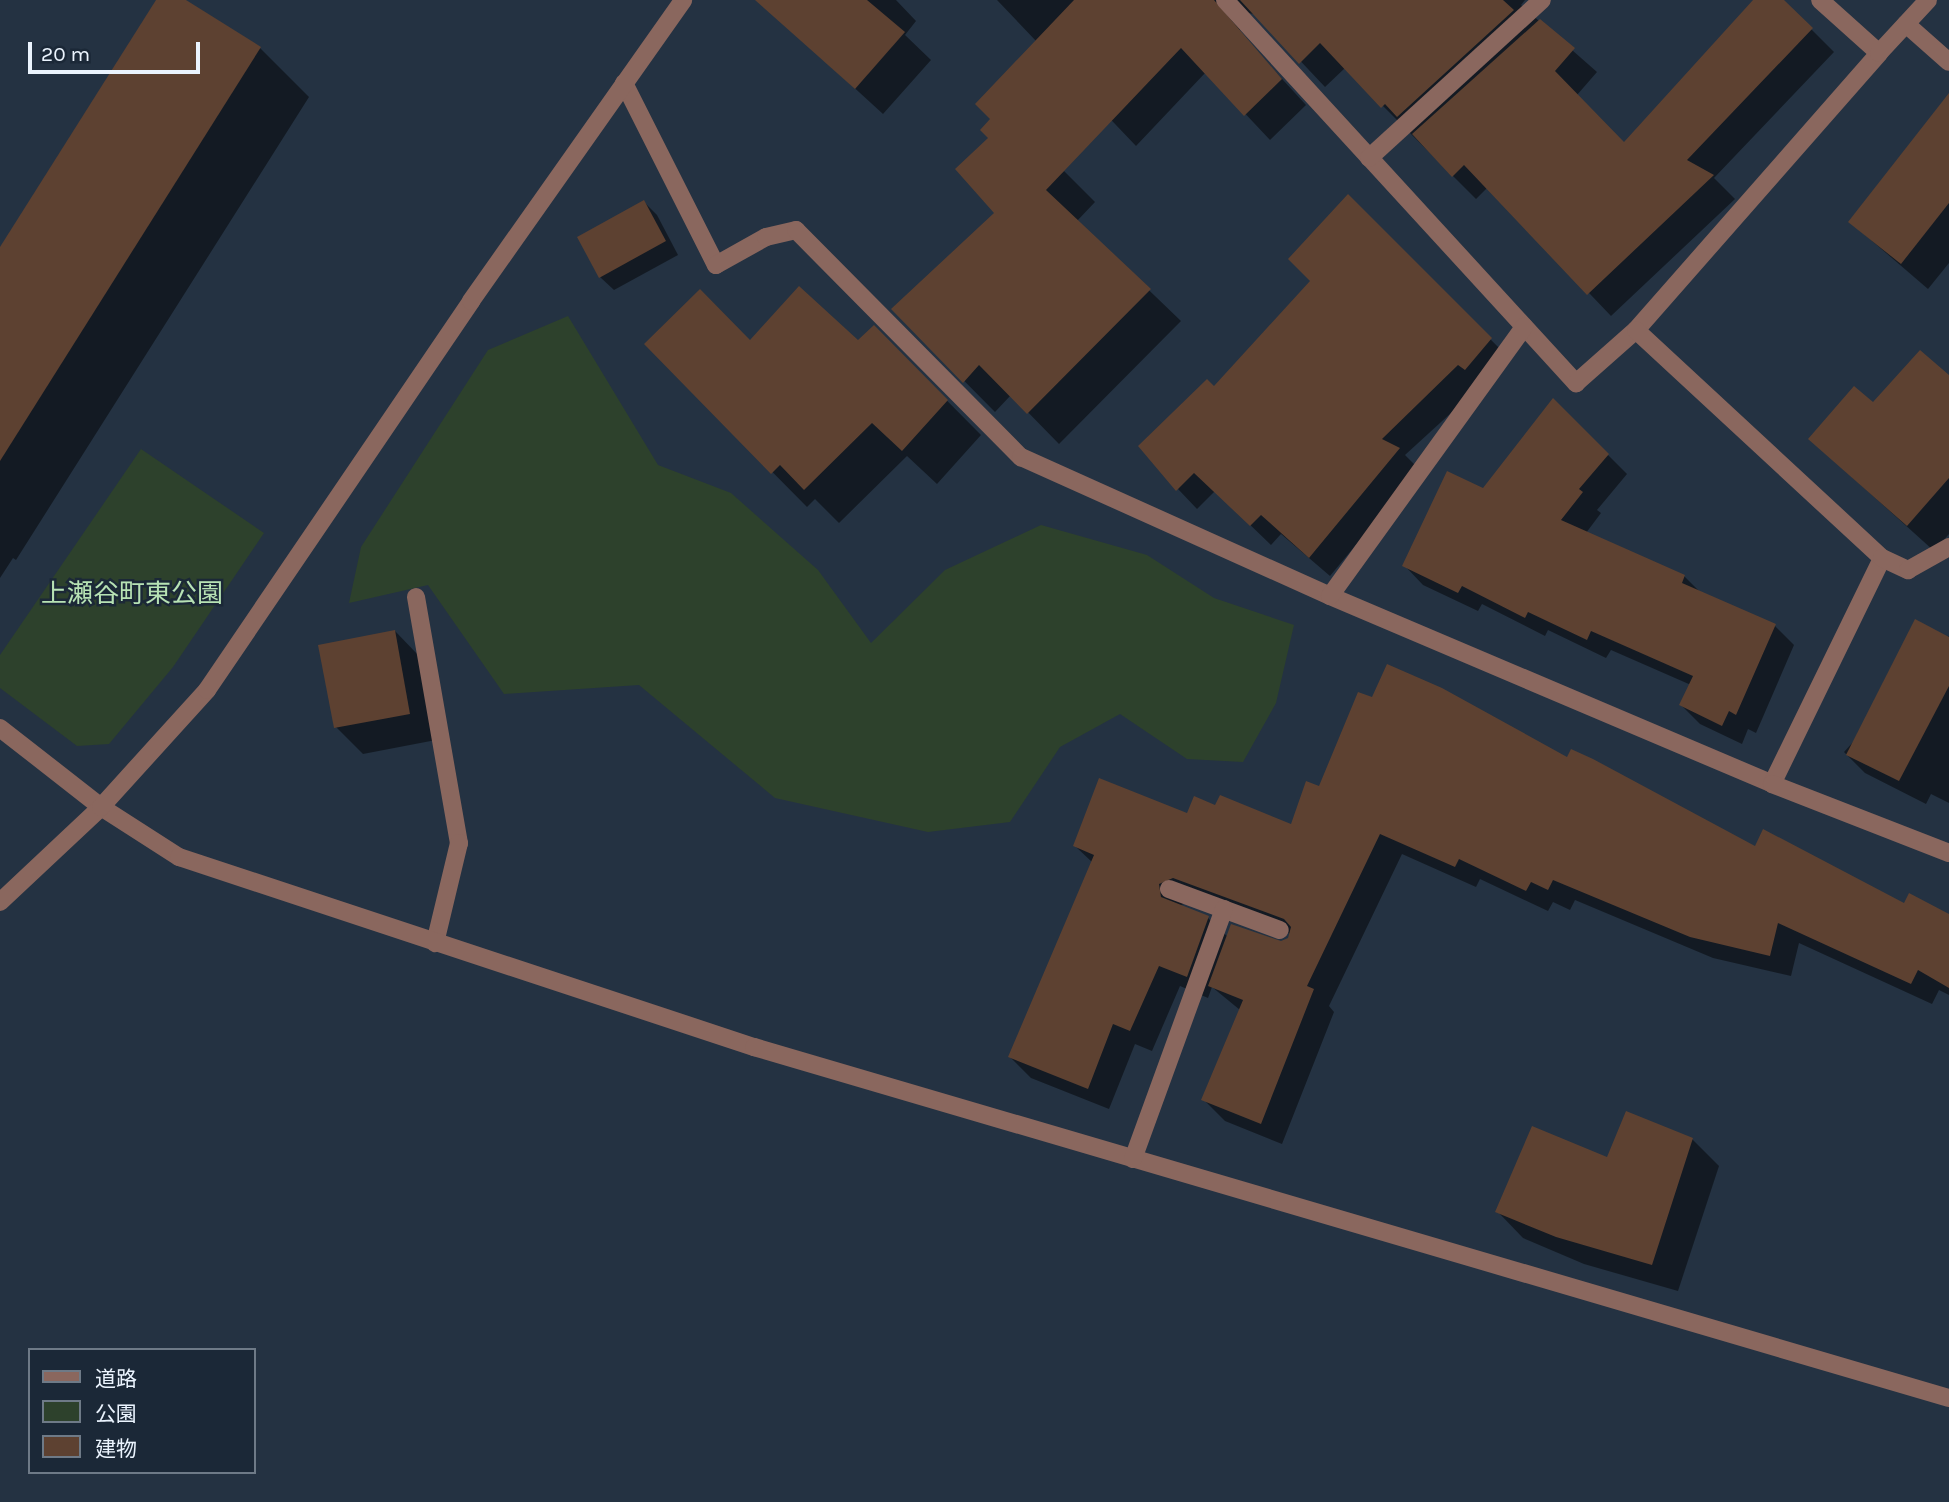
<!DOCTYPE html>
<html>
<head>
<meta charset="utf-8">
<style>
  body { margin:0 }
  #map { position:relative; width:1949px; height:1502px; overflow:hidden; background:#243242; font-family:Karla,"Noto Sans JP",sans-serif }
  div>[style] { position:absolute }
  .green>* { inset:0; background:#2d412c }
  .shadow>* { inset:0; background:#0007 }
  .building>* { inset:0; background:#5d4131 }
  .minor>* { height:18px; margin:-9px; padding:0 9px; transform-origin:9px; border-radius:9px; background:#8a675e }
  span { translate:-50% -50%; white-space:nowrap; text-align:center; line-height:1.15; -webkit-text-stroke:5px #1b2837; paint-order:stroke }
  .park-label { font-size:26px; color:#b7e2b4 }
  .legend { position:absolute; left:28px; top:1348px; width:228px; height:126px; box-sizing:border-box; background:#1b2837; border:2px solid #6e7a87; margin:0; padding:9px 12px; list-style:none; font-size:21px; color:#ebf4fe }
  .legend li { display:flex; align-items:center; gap:14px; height:35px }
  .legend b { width:35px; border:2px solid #6e7a87 }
  .scale { position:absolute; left:28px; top:42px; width:172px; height:32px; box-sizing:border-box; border:4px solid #ebf4fe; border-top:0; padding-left:9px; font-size:21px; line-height:24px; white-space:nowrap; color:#ebf4fe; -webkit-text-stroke:5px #1b2837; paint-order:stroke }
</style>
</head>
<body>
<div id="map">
  <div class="green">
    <i style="clip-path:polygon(568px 316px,658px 465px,731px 493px,818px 570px,871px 643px,945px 570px,1041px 525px,1147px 555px,1214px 598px,1294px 625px,1276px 703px,1243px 762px,1187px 759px,1120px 714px,1060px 747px,1010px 822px,928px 832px,775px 798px,639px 685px,504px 694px,428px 585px,349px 603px,361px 547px,488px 350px)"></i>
    <i style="clip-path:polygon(141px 449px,264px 533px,173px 667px,109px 744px,77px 746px,0 688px,0 655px)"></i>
  </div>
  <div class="shadow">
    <i style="clip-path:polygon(158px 0,183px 0,260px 48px,309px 97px,16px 560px,13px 558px,0 578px,0 250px)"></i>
    <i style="clip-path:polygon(794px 0,896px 0,916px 21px,905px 35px,931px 60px,883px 114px,778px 18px)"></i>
    <i style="clip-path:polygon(997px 0,1525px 0,1521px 5px,1597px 72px,1577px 95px,1625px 145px,1755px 0,1782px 0,1834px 52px,1714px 178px,1735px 199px,1611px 316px,1488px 187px,1476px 199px,1345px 68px,1325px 87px,1257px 15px,1249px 13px,1238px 21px,1241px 34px,1306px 105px,1270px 140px,1206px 72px,1136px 146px)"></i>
    <i style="clip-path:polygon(1949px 95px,1949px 263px,1928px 289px,1850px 222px)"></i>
    <i style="clip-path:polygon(1064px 171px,1095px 202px,1077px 221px,1181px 321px,1059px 444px,1011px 395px,995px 412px,893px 309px)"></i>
    <i style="clip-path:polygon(1348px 196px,1510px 359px,1405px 455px,1419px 469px,1330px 576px,1281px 534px,1271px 545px,1215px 491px,1197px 509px,1178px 489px,1214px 388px,1312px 281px)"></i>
    <i style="clip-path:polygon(644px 202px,657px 215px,678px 255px,614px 290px,600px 277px)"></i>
    <i style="clip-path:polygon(874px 327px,981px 435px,937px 484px,907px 456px,839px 523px,815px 499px,807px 507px,646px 344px,858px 342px)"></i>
    <i style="clip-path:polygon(1949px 378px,1949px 534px,1934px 551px,1810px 439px,1873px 405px)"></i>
    <i style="clip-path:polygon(1553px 400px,1627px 474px,1597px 510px,1601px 513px,1586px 533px,1684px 576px,1701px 593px,1775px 626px,1794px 645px,1756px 733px,1748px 729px,1742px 744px,1700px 724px,1681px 705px,1691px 685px,1611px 650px,1606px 658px,1548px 630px,1545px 636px,1482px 604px,1478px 611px,1423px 585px,1404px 565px,1483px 490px)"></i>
    <i style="clip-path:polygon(395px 631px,421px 658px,436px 740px,363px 754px,336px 727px)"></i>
    <i style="clip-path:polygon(1949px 636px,1949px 803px,1931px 794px,1926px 804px,1865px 773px,1844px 752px)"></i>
    <i style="clip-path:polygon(evenodd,1568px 759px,1755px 848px,1904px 906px,1949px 916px,1949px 995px,1939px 990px,1932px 1004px,1799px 943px,1791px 976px,1713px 958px,1575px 900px,1570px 910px,1553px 902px,1548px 911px,1480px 879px,1476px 887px,1402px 854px,1329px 1006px,1334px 1012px,1282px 1144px,1225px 1121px,1203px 1099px,1240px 1010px,1212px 987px,1208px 998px,1180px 986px,1152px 1051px,1135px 1044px,1109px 1109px,1031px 1078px,1010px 1057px,1093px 863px,1075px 846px,1216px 807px,1292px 826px,1320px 788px,1568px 759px,1195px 899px,1291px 934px,1289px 940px,1281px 943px,1228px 937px,1208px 918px,1179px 906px,1195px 899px)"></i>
    <i style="clip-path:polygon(1692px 1139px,1719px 1166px,1678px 1291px,1584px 1264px,1523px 1238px,1497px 1211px,1608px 1159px)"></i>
  </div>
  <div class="building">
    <i style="clip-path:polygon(156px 0,186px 0,261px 47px,0 461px,0 247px)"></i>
    <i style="clip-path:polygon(755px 0,867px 0,905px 32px,855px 89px)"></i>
    <i style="clip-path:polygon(1074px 0,1214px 0,1282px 79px,1244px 116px,1181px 48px,1046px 190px,1151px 289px,1027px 414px,979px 365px,963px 383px,891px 309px,994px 213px,955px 169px,988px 138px,980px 130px,990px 119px,975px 104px)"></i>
    <i style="clip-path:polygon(1240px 0,1503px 0,1514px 10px,1397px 117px,1385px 104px,1381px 108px,1320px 43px,1299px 64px)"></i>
    <i style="clip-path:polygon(1753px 0,1784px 0,1813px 28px,1687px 160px,1714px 175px,1587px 295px,1464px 165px,1452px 177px,1412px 134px,1540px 19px,1575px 48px,1555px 71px,1624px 142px)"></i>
    <i style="clip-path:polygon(1949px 93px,1949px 203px,1901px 264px,1848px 222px)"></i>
    <i style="clip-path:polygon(1348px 194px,1492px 338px,1465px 370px,1458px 365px,1382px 439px,1400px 448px,1309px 558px,1261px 515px,1250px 526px,1194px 473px,1176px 491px,1138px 446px,1207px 379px,1214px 386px,1310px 281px,1288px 259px)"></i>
    <i style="clip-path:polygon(644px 200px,666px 241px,599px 278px,577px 237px)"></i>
    <i style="clip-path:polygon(799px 286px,858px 340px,874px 325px,948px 400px,902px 451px,872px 423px,804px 490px,780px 465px,771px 474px,644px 344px,700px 289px,750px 340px)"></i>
    <i style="clip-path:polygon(1920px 350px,1949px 375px,1949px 478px,1907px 526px,1808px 439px,1854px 386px,1873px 402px)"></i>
    <i style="clip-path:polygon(1553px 398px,1609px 454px,1579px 489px,1583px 492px,1561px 520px,1685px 575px,1682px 583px,1776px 624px,1736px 715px,1729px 711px,1722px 726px,1679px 705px,1693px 676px,1591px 631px,1587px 640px,1528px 612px,1525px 618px,1462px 586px,1458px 593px,1402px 566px,1447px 471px,1483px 488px)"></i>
    <i style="clip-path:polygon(1915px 619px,1949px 637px,1949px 686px,1899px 781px,1846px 755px)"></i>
    <i style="clip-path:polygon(395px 630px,410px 714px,334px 728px,318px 645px)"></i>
    <i style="clip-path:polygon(1387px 664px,1442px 688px,1567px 757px,1571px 749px,1593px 759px,1755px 846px,1763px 829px,1904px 903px,1909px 893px,1949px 914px,1949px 988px,1918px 970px,1911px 984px,1778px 923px,1770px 956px,1690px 937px,1553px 880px,1548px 890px,1531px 882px,1526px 891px,1459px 859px,1455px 867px,1380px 834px,1307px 986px,1314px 989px,1261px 1124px,1201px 1100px,1243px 1000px,1208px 986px,1231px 924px,1281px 941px,1288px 938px,1291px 927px,1284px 919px,1173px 878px,1159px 884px,1161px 897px,1209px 916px,1187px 977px,1159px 966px,1130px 1031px,1113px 1024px,1088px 1089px,1008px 1057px,1094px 855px,1073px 846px,1099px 778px,1187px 813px,1194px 796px,1215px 805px,1220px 795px,1291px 824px,1306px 781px,1319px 786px,1358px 692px,1372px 697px)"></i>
    <i style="clip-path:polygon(1626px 1111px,1693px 1138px,1652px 1265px,1556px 1237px,1495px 1212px,1532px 1126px,1607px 1157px)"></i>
  </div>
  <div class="minor">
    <i style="left:1225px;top:0;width:520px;rotate:47.5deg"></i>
    <i style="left:1576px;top:383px;width:80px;rotate:-41.5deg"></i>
    <i style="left:1636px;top:330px;width:368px;rotate:-48.7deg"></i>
    <i style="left:1879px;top:53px;width:79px;rotate:-138.1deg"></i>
    <i style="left:1906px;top:24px;width:57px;rotate:41.5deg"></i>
    <i style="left:1879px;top:53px;width:72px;rotate:-47.2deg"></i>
    <i style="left:624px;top:83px;width:204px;rotate:63.2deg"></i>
    <i style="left:716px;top:265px;width:57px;rotate:-29.2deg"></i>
    <i style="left:766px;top:237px;width:31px;rotate:-13deg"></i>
    <i style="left:796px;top:230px;width:320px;rotate:45.3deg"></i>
    <i style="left:1021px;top:457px;width:339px;rotate:24.2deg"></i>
    <i style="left:1330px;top:596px;width:480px;rotate:23deg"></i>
    <i style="left:1772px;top:784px;width:251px;rotate:-64deg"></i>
    <i style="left:1882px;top:558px;width:335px;rotate:-137.2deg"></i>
    <i style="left:1369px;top:158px;width:234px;rotate:-42.4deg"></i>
    <i style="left:1882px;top:558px;width:29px;rotate:25deg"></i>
    <i style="left:1908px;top:570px;width:47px;rotate:-29.3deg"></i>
    <i style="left:1330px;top:596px;width:332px;rotate:-54.2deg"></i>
    <i style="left:416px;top:597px;width:250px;rotate:80.1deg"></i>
    <i style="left:459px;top:843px;width:103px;rotate:103.5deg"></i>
    <i style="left:0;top:728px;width:128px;rotate:38deg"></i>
    <i style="left:101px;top:807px;width:93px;rotate:32.7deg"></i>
    <i style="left:179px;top:857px;width:606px;rotate:18.29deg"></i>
    <i style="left:754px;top:1047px;width:1245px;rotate:16.37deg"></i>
    <i style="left:1772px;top:784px;width:190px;rotate:21.3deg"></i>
    <i style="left:1169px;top:889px;width:118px;rotate:20.3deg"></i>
    <i style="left:0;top:902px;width:139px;rotate:-43.2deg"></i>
    <i style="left:101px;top:807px;width:158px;rotate:-47.8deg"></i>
    <i style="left:207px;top:690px;width:470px;rotate:-55.8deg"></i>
    <i style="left:471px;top:301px;width:368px;rotate:-54.8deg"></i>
    <i style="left:1133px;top:1159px;width:266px;rotate:-70deg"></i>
  </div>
  <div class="park-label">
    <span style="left:132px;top:594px">上瀬谷町東公園</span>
  </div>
  <ul class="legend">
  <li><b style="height:9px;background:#8a675e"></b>道路</li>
  <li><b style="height:19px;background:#2d412c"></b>公園</li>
  <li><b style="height:19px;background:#5d4131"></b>建物</li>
  </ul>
  <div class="scale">20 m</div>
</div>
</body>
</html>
